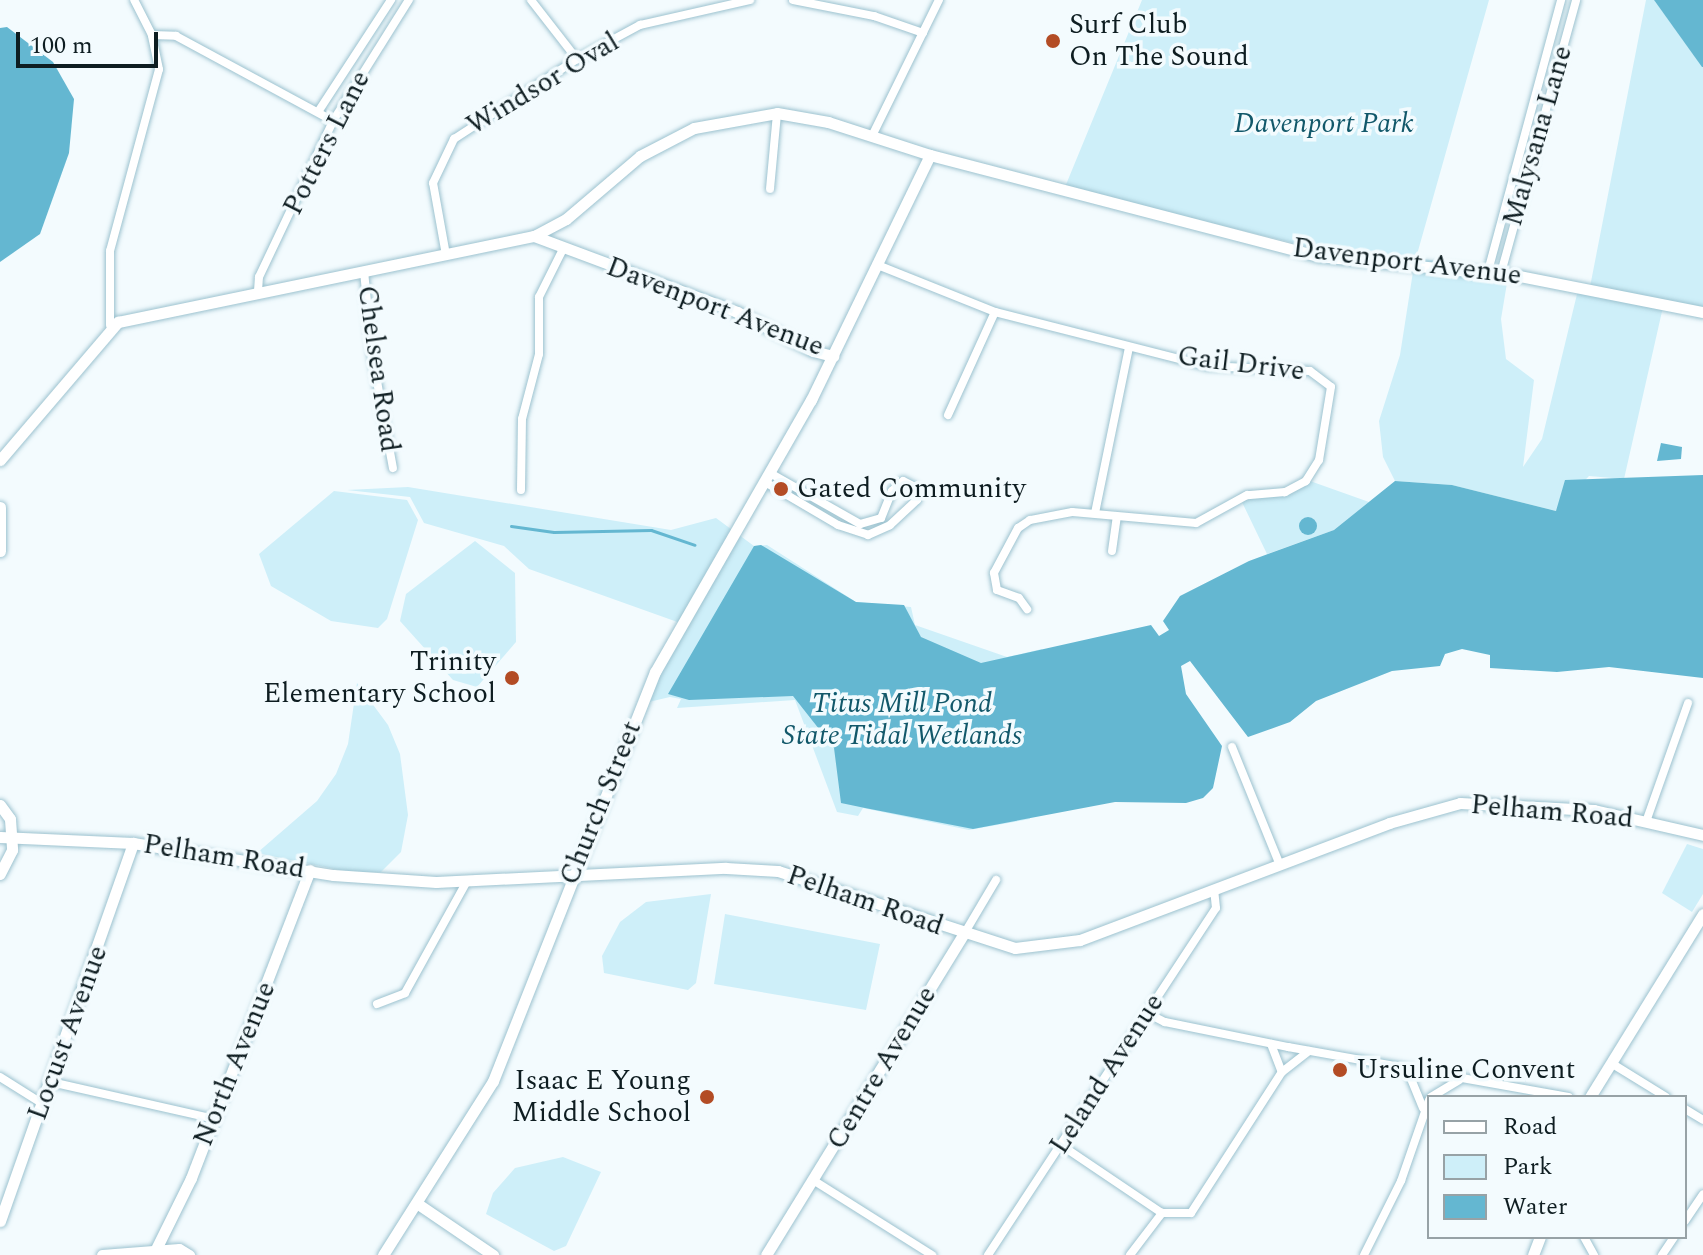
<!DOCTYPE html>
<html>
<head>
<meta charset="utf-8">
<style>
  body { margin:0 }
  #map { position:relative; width:1703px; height:1255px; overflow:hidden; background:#f3fbfe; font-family:Spectral,serif }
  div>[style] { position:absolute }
  .green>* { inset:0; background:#ceeff9 }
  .water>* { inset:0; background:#64b7d1 }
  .round { border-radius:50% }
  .stream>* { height:3px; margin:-1.5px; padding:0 1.5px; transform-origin:1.5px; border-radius:1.5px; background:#64b7d1 }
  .roads { filter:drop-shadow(0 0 2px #9cc2cf) drop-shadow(0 0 2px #9cc2cf) }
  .street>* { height:8px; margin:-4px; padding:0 4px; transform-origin:4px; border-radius:4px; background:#fff }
  .secondary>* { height:11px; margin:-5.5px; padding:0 5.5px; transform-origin:5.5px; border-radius:5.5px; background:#fff }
  .dots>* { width:22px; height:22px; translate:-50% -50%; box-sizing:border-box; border:4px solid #f3fbfe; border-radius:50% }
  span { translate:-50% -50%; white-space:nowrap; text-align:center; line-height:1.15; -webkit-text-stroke:7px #f3fbfe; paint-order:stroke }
  .poi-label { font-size:28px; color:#0e1d21 }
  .left { translate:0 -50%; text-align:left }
  .right { translate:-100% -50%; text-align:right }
  .street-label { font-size:28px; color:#0e1d21 }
  .park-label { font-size:28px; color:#12586a; font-style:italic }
  .legend { position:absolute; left:1427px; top:1095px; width:260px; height:144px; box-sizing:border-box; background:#f3fbfe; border:2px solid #97a2a6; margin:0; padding:10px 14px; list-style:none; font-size:24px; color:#0e1d21 }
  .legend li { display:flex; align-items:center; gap:16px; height:40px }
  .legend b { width:40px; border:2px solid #97a2a6 }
  .scale { position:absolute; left:16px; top:32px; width:142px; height:36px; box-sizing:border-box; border:4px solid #0e1d21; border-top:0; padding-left:10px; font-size:24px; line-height:28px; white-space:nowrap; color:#0e1d21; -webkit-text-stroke:6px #f3fbfe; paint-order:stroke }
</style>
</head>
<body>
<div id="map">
  <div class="green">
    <i style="clip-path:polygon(1142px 0,1489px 0,1416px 258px,1509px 271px,1501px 319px,1506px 359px,1534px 380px,1523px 467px,1542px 439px,1578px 290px,1589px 292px,1646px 0,1654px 0,1703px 67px,1703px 314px,1663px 307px,1624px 479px,1589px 476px,1556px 511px,1452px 485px,1395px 481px,1383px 457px,1379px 421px,1400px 355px,1415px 259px,1322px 250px,1065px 187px)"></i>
    <i style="clip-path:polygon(1310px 481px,1369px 502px,1334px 530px,1267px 554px,1241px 500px,1284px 495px)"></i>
    <i style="clip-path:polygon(408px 487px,671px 530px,716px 518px,754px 546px,767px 545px,856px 602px,911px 607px,915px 625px,1007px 657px,1042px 649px,1030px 819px,969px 830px,863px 808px,858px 816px,837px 812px,795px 700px,677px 708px,681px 699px,670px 697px,640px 704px,683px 624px,529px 569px,504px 546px,424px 523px,410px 497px,347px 490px)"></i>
    <i style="clip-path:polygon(334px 491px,407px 500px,418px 520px,387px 619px,378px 628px,331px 621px,271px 586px,259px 554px)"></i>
    <i style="clip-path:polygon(475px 541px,515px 573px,516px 642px,477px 687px,453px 680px,400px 621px,406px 594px)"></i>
    <i style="clip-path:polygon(357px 683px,388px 725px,400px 754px,408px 815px,401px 852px,381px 872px,349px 872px,257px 853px,317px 801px,336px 774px,348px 744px)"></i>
    <i style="clip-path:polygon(1687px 844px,1703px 849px,1703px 894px,1692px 912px,1662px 893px)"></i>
    <i style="clip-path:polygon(711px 894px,696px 983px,688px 990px,604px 973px,602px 956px,620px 922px,646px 902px)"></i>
    <i style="clip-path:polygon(725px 914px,880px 944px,866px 1010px,714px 984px)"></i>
    <i style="clip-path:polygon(563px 1157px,601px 1172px,566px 1246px,554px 1251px,486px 1214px,493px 1193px,515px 1168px)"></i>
  </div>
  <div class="water">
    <i style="clip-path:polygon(1654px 0,1703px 0,1703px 67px,1702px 67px)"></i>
    <i style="clip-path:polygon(7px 27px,53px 62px,74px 99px,69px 153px,40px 234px,0 262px,0 28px)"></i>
    <i style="clip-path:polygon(1661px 443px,1682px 447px,1681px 459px,1657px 461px)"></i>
    <i style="clip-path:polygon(1703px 475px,1703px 678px,1609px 667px,1557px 672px,1490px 668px,1490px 655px,1462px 649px,1445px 654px,1440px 666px,1392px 671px,1316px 701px,1290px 722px,1248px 737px,1190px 661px,1181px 666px,1186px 694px,1222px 746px,1213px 788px,1203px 798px,1186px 803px,1115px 802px,973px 829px,865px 808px,841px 803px,834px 748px,793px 696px,689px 700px,668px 694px,754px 546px,761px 545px,856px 602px,904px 605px,921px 637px,981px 663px,1151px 625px,1159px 636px,1169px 630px,1163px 621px,1180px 596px,1249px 561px,1334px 530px,1395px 481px,1452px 485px,1556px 511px,1565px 480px)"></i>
    <i class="round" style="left:1299px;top:517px;width:18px;height:18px"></i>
  </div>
  <div class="stream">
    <i style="left:511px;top:526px;width:43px;rotate:7.9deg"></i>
    <i style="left:554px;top:532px;width:97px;rotate:-1.2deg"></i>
    <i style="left:651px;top:530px;width:46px;rotate:18.8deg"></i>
  </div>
  <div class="roads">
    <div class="street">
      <i style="left:531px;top:0;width:75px;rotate:52.1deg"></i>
      <i style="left:793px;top:0;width:83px;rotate:11.2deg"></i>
      <i style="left:874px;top:16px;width:52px;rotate:19.1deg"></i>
      <i style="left:152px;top:35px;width:24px;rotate:2deg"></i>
      <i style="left:176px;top:36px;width:179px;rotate:28.4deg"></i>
      <i style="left:318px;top:112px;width:134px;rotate:-56.9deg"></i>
      <i style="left:872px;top:136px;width:152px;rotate:-63.8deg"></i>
      <i style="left:770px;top:189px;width:76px;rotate:-84.7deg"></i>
      <i style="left:446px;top:255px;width:73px;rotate:-100.2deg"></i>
      <i style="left:433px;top:183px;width:49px;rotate:-64.5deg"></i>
      <i style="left:454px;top:139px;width:147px;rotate:-33deg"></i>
      <i style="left:577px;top:59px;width:72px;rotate:-28.4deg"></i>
      <i style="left:640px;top:25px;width:113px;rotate:-12.8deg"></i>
      <i style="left:880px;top:266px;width:124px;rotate:21.8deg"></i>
      <i style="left:995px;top:312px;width:219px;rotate:14.3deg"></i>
      <i style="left:1207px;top:366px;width:103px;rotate:2.8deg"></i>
      <i style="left:1310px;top:371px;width:26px;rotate:37deg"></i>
      <i style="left:1331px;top:387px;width:74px;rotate:99.3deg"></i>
      <i style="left:1319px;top:460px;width:25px;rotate:122deg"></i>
      <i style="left:1306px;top:481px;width:24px;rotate:152deg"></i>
      <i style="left:1285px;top:492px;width:38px;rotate:175deg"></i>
      <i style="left:1247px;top:495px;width:58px;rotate:151.2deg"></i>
      <i style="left:1196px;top:523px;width:124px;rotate:-174.9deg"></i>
      <i style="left:1072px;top:512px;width:43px;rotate:169.2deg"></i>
      <i style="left:1030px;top:520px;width:14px;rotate:146deg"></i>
      <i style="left:1018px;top:528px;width:51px;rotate:118.1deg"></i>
      <i style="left:994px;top:573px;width:17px;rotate:80deg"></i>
      <i style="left:997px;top:590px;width:23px;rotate:20deg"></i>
      <i style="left:1019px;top:598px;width:14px;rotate:54deg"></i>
      <i style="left:364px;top:271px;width:83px;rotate:84.5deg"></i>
      <i style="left:372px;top:354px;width:116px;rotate:79.6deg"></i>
      <i style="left:1488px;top:271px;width:281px;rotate:-74.9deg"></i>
      <i style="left:1501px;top:273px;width:283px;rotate:-74.6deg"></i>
      <i style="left:258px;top:291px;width:14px;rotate:-86deg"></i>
      <i style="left:259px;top:277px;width:173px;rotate:-64.6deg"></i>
      <i style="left:333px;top:121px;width:143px;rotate:-57.9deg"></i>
      <i style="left:110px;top:325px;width:74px;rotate:-90deg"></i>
      <i style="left:110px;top:251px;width:188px;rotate:-74.9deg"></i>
      <i style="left:159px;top:69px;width:35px;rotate:-102deg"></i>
      <i style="left:152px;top:35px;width:39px;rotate:-117deg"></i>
      <i style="left:948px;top:415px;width:113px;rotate:-65.5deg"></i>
      <i style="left:765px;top:482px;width:85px;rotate:30.5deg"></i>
      <i style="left:838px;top:525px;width:32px;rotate:18deg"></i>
      <i style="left:868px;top:535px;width:24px;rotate:-24deg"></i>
      <i style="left:890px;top:525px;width:37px;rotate:-43deg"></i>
      <i style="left:917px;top:500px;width:13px;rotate:-99deg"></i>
      <i style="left:915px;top:487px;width:13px;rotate:-153deg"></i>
      <i style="left:903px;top:481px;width:15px;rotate:138deg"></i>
      <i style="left:892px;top:491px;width:29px;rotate:112deg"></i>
      <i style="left:881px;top:518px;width:22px;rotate:164deg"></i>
      <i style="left:860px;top:524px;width:103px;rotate:-150.5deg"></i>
      <i style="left:521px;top:490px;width:71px;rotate:-89.2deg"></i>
      <i style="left:522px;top:419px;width:67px;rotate:-75.3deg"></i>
      <i style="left:539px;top:354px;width:57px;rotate:-90deg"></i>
      <i style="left:539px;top:297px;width:54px;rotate:-63.4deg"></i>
      <i style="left:1095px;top:513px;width:169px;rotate:-78.4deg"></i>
      <i style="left:1112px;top:551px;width:34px;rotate:-82deg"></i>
      <i style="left:1232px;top:747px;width:127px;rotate:67.9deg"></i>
      <i style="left:1647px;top:819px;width:123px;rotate:-70.5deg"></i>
      <i style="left:964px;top:934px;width:63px;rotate:-59.3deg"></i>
      <i style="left:377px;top:1004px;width:30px;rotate:-21deg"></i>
      <i style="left:405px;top:993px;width:128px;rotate:-61deg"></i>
      <i style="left:1147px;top:1013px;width:20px;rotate:27deg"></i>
      <i style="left:1165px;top:1022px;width:126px;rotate:11.5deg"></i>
      <i style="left:1288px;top:1047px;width:285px;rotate:10.1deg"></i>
      <i style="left:1271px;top:1044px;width:30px;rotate:69deg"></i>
      <i style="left:1611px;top:1063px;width:65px;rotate:31.7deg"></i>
      <i style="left:1407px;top:1069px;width:42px;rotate:67.7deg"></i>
      <i style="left:0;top:1077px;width:51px;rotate:32.1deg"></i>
      <i style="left:51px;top:1082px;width:164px;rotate:12.7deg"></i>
      <i style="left:1431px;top:1097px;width:33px;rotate:-31deg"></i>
      <i style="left:1685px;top:1109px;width:21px;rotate:31deg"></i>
      <i style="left:1061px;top:1145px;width:122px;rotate:34deg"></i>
      <i style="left:1162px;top:1213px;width:29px"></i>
      <i style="left:1191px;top:1213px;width:168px;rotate:-57.2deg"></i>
      <i style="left:1282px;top:1072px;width:34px;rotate:-38deg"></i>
      <i style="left:813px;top:1180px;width:141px;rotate:32.2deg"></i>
      <i style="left:1685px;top:1221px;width:32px;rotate:-56deg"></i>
      <i style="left:1584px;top:1237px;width:21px;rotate:61deg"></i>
      <i style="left:988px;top:1255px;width:415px;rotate:-56.7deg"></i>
      <i style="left:1216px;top:908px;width:18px;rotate:-96deg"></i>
      <i style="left:1130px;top:1255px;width:53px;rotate:-52.7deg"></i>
      <i style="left:1364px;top:1255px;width:83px;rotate:-63.4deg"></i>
      <i style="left:1401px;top:1181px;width:86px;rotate:-70.9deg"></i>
      <i style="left:1662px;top:1255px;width:22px;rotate:-56deg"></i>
    </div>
    <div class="secondary">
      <i style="left:534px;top:236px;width:217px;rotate:20.5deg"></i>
      <i style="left:737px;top:312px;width:85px;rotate:27.2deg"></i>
      <i style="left:813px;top:351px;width:21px;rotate:14deg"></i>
      <i style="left:0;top:460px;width:182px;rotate:-49.5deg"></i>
      <i style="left:118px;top:322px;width:425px;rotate:-11.7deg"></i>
      <i style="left:534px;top:236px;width:36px;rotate:-28deg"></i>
      <i style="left:566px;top:219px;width:97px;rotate:-40.4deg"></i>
      <i style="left:640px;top:156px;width:61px;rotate:-27.4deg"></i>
      <i style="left:694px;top:128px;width:84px;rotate:-10.2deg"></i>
      <i style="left:777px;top:113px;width:52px;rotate:10deg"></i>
      <i style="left:828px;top:122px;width:107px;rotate:17.9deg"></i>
      <i style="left:0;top:507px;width:44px;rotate:90deg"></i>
      <i style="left:0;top:805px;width:17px;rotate:54deg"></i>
      <i style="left:10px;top:819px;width:31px;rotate:86deg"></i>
      <i style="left:12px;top:850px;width:27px;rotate:117deg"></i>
      <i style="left:0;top:837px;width:133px;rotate:2.6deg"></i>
      <i style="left:133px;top:843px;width:203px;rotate:9.1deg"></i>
      <i style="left:333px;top:875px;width:103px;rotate:3.9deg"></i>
      <i style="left:436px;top:882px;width:290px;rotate:-2.8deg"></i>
      <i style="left:726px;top:868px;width:52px;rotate:3.3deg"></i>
      <i style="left:778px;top:871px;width:249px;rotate:18deg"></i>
      <i style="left:1015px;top:948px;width:65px;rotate:-7deg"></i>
      <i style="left:1080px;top:940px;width:330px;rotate:-20.7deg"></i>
      <i style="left:1389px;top:823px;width:74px;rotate:-15.7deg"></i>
      <i style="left:1460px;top:803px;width:134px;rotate:3deg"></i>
      <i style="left:1594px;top:810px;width:112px;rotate:12.9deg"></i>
      <i style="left:1590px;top:1097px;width:215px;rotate:-58.3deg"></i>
      <i style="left:418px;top:1204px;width:91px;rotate:34.2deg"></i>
      <i style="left:0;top:1221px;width:401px;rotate:-70.6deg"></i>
      <i style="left:102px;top:1255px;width:77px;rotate:-4.5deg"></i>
      <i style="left:179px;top:1249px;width:12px;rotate:31deg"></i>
      <i style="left:153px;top:1255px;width:86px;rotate:-63.7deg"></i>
      <i style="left:191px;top:1178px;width:330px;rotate:-68.9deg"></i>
      <i style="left:383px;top:1255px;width:206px;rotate:-57.7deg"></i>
      <i style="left:493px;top:1081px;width:440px;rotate:-68.4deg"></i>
      <i style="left:655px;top:672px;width:314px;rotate:-60.2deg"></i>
      <i style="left:811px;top:400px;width:272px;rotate:-64.1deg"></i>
      <i style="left:930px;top:155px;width:401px;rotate:14.6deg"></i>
      <i style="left:1318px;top:256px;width:202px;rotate:5.7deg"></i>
      <i style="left:1519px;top:276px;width:187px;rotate:11.1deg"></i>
      <i style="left:766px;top:1255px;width:376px;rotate:-58.4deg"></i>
      <i style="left:1533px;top:1255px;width:19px;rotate:-69deg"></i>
    </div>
  </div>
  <div class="dots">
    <i style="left:1053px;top:41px;background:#b34c25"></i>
    <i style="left:781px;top:489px;background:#b34c25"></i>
    <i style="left:512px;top:678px;background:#b34c25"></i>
    <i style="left:1340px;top:1070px;background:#b34c25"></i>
    <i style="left:707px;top:1097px;background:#b34c25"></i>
  </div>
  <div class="poi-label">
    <span class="left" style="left:1069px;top:41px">Surf Club<br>On The Sound</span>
    <span class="left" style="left:797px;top:489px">Gated Community</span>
    <span class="right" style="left:496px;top:678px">Trinity<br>Elementary School</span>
    <span class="left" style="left:1356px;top:1070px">Ursuline Convent</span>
    <span class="right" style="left:691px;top:1097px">Isaac E Young<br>Middle School</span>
  </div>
  <div class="street-label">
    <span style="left:543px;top:84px;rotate:-31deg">Windsor Oval</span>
    <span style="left:1538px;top:136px;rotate:-74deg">Malysana Lane</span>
    <span style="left:327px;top:143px;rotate:-63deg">Potters Lane</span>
    <span style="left:1407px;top:262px;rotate:7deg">Davenport Avenue</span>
    <span style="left:715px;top:307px;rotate:21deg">Davenport Avenue</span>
    <span style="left:1241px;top:364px;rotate:7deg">Gail Drive</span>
    <span style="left:378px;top:369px;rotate:82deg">Chelsea Road</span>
    <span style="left:601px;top:803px;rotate:-68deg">Church Street</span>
    <span style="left:1552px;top:812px;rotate:5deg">Pelham Road</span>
    <span style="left:224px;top:857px;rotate:9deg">Pelham Road</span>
    <span style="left:865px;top:901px;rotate:19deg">Pelham Road</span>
    <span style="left:68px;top:1033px;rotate:-70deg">Locust Avenue</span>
    <span style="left:235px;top:1064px;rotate:-68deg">North Avenue</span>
    <span style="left:882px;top:1068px;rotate:-59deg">Centre Avenue</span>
    <span style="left:1107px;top:1074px;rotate:-57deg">Leland Avenue</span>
  </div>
  <div class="park-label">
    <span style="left:1324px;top:124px">Davenport Park</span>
    <span style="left:902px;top:720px">Titus Mill Pond<br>State Tidal Wetlands</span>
  </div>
  <ul class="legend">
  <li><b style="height:10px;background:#fff"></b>Road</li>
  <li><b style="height:22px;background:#ceeff9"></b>Park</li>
  <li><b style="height:22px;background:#64b7d1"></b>Water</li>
  </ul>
  <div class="scale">100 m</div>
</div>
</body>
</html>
